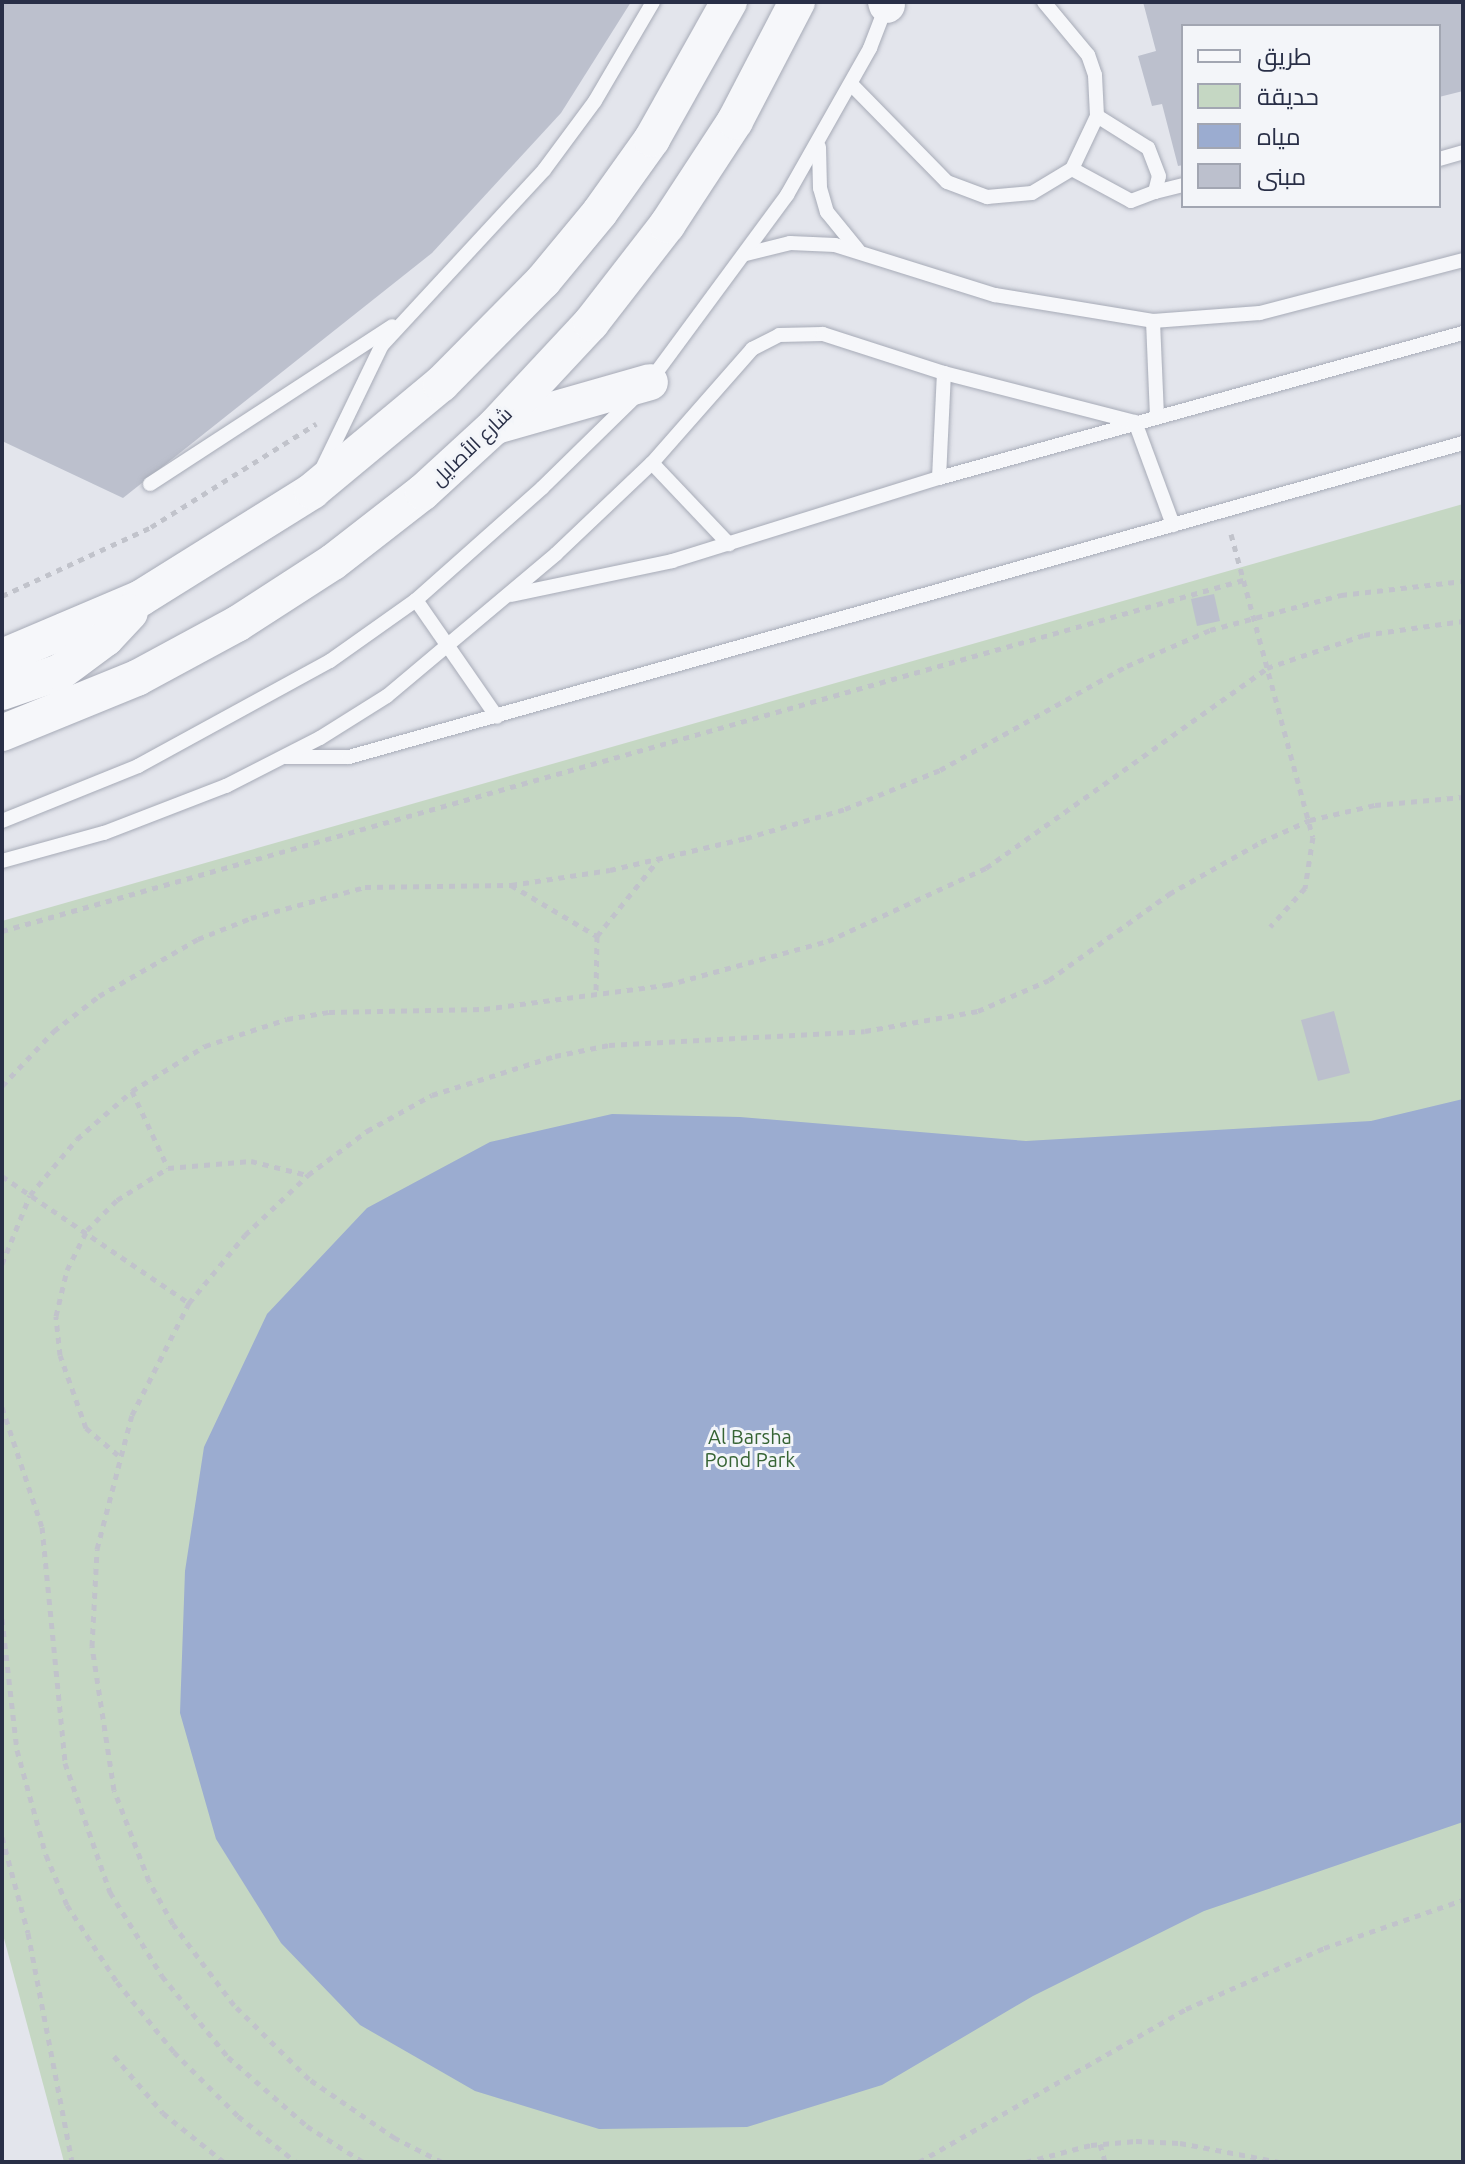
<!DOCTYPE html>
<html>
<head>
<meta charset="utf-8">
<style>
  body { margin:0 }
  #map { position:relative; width:1465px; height:2164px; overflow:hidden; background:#e3e5ec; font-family:Ubuntu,Cairo,sans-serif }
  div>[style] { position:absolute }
  .green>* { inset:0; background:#c5d7c3 }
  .water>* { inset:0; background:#9bacd0 }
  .building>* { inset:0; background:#bcc0cd }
  .path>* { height:5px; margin-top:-2.5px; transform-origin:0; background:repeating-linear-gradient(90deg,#c1c3cb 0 6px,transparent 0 12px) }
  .roads { filter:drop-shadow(0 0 2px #a7abb7) drop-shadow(0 0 2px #a7abb7) }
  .service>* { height:14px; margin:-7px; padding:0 7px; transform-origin:7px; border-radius:7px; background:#f6f7fa }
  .tertiary>* { height:36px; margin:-18px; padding:0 18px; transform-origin:18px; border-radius:18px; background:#f6f7fa }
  span { translate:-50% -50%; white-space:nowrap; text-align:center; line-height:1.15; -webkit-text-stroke:6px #f3f5f9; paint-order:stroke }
  .street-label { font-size:20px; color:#292f47 }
  .park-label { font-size:20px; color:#366434 }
  .frame { position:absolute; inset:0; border:4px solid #292f47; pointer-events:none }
  .legend { position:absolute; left:1181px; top:24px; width:260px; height:184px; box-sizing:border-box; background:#f3f5f9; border:2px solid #a2a6b2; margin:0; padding:10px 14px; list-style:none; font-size:24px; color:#292f47 }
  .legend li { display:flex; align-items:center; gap:16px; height:40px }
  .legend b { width:40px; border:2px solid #a2a6b2 }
</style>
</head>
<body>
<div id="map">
  <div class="green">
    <i style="clip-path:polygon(1463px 504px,1463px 2162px,64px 2162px,2px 1931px,2px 921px)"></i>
  </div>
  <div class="water">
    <i style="clip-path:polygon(1463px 1099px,1463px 1822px,1204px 1911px,1033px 1996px,882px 2085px,747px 2127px,599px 2129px,475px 2091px,360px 2025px,281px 1943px,216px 1839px,180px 1713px,185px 1571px,204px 1447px,267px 1314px,367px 1208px,490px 1142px,612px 1114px,740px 1117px,1026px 1141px,1371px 1121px)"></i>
  </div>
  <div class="building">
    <i style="clip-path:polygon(2px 2px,631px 2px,561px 113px,432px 253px,123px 498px,2px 441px)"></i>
    <i style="clip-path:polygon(1143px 2px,1463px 2px,1463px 91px,1439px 97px,1439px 26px,1183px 26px,1183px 165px,1178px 166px,1162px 104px,1152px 106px,1138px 56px,1156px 51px)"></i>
    <i style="clip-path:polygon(1214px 594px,1220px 621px,1197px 626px,1191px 599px)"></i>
    <i style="clip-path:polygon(1334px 1011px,1350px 1073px,1318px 1081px,1301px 1020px)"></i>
  </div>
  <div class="path">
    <i style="left:1231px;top:534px;width:314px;rotate:74.9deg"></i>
    <i style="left:1313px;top:837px;width:52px;rotate:98.9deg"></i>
    <i style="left:1305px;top:888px;width:52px;rotate:131.9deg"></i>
    <i style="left:2px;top:596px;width:164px;rotate:-24.8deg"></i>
    <i style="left:151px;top:527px;width:195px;rotate:-32deg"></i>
    <i style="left:511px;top:885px;width:100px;rotate:30.7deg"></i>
    <i style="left:597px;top:936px;width:60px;rotate:91deg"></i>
    <i style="left:2px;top:931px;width:1290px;rotate:-15.79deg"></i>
    <i style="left:597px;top:936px;width:97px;rotate:-51.2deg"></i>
    <i style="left:2px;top:1086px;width:76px;rotate:-46.6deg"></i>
    <i style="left:54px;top:1031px;width:57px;rotate:-37.9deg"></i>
    <i style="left:99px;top:996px;width:114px;rotate:-29.9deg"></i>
    <i style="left:198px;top:939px;width:57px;rotate:-21.6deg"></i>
    <i style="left:251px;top:918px;width:118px;rotate:-15.2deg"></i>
    <i style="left:365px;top:887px;width:146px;rotate:-0.8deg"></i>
    <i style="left:511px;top:885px;width:100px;rotate:-8.6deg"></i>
    <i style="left:610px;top:870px;width:140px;rotate:-13.2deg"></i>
    <i style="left:746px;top:838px;width:103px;rotate:-16.3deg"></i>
    <i style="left:845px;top:809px;width:103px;rotate:-22.3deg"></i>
    <i style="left:940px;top:770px;width:214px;rotate:-29.1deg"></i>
    <i style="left:1127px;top:666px;width:90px;rotate:-23.4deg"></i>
    <i style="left:1210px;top:630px;width:136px;rotate:-15deg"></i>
    <i style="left:1341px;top:595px;width:123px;rotate:-6.5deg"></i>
    <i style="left:132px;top:1091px;width:85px;rotate:64.9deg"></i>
    <i style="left:2px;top:1176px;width:226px;rotate:34.2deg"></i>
    <i style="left:2px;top:1264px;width:74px;rotate:-67.9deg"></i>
    <i style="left:30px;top:1195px;width:73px;rotate:-50deg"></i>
    <i style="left:77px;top:1139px;width:73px;rotate:-41.1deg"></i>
    <i style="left:132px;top:1091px;width:86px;rotate:-31.7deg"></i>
    <i style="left:205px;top:1046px;width:86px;rotate:-18.2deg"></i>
    <i style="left:287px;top:1019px;width:43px;rotate:-9.5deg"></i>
    <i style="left:329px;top:1012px;width:155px;rotate:-1.1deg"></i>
    <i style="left:484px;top:1009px;width:185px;rotate:-7.5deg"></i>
    <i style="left:667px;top:985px;width:167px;rotate:-15.3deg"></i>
    <i style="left:828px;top:941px;width:174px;rotate:-24.8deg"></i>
    <i style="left:986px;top:868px;width:345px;rotate:-35.4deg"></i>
    <i style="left:1267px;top:668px;width:102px;rotate:-18.8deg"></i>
    <i style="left:1364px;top:635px;width:100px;rotate:-8deg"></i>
    <i style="left:2px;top:1407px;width:126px;rotate:71.6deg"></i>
    <i style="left:42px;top:1527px;width:237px;rotate:84.4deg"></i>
    <i style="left:65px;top:1763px;width:137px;rotate:70.8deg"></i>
    <i style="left:110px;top:1892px;width:99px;rotate:58.2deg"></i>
    <i style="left:162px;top:1976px;width:104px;rotate:50.8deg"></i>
    <i style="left:228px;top:2057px;width:105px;rotate:41.1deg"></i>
    <i style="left:307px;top:2126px;width:67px;rotate:32.7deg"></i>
    <i style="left:118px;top:1455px;width:42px;rotate:-139.8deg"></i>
    <i style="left:86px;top:1428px;width:77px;rotate:-109.6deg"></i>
    <i style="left:60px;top:1355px;width:39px;rotate:-96deg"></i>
    <i style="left:56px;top:1316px;width:47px;rotate:-76.6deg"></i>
    <i style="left:67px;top:1270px;width:45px;rotate:-63.4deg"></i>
    <i style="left:87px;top:1230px;width:42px;rotate:-45deg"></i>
    <i style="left:117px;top:1200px;width:60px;rotate:-32.1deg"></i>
    <i style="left:168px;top:1168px;width:83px;rotate:-4.8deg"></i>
    <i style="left:251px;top:1161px;width:58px;rotate:14deg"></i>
    <i style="left:2px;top:1619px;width:132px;rotate:83.5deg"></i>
    <i style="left:17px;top:1750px;width:109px;rotate:74.6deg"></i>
    <i style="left:46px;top:1855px;width:54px;rotate:67.2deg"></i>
    <i style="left:67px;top:1905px;width:92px;rotate:57deg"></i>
    <i style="left:117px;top:1982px;width:90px;rotate:50.8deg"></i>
    <i style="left:174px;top:2052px;width:91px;rotate:45deg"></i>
    <i style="left:238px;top:2116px;width:74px;rotate:38.4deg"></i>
    <i style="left:2px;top:1837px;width:99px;rotate:74.8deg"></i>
    <i style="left:28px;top:1933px;width:233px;rotate:79.1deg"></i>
    <i style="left:114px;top:2056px;width:75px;rotate:49.3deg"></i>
    <i style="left:163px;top:2113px;width:78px;rotate:38.8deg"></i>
    <i style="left:1100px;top:2144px;width:19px;rotate:74deg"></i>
    <i style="left:442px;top:2162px;width:53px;rotate:-152.9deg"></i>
    <i style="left:395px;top:2138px;width:104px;rotate:-145.5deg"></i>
    <i style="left:309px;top:2079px;width:105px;rotate:-135.4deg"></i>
    <i style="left:234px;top:2005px;width:101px;rotate:-127deg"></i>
    <i style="left:173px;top:1924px;width:49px;rotate:-119.2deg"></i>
    <i style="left:149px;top:1881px;width:97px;rotate:-111deg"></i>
    <i style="left:114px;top:1790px;width:146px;rotate:-98.7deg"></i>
    <i style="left:92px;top:1646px;width:97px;rotate:-87deg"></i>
    <i style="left:97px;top:1549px;width:138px;rotate:-75.4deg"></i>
    <i style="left:132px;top:1415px;width:126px;rotate:-63deg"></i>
    <i style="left:189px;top:1303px;width:88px;rotate:-50.5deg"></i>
    <i style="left:245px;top:1235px;width:87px;rotate:-43.6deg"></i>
    <i style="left:308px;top:1175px;width:74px;rotate:-36.7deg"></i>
    <i style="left:367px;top:1131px;width:74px;rotate:-29deg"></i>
    <i style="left:432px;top:1095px;width:129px;rotate:-17.6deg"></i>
    <i style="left:555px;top:1056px;width:55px;rotate:-11.5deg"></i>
    <i style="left:609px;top:1045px;width:256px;rotate:-3.1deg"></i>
    <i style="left:865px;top:1031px;width:115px;rotate:-10deg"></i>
    <i style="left:978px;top:1011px;width:77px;rotate:-23.6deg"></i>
    <i style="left:1049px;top:980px;width:148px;rotate:-35.6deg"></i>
    <i style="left:1169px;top:894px;width:106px;rotate:-29.5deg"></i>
    <i style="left:1261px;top:842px;width:54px;rotate:-24.2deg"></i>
    <i style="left:1310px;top:820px;width:67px;rotate:-13deg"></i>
    <i style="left:1375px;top:805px;width:88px;rotate:-5.2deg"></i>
    <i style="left:919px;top:2162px;width:308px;rotate:-29.8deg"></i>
    <i style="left:1186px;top:2009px;width:151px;rotate:-23.8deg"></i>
    <i style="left:1324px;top:1948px;width:147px;rotate:-19.1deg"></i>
    <i style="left:1026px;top:2162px;width:67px;rotate:-14.7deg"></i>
    <i style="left:1091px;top:2145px;width:45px;rotate:-5.1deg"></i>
    <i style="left:1136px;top:2141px;width:44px;rotate:2.6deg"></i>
    <i style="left:1180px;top:2143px;width:102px;rotate:10.8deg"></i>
  </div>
  <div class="roads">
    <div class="service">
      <i style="left:851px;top:84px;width:137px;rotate:45.6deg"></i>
      <i style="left:947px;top:182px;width:43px;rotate:20.6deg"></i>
      <i style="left:987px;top:197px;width:45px;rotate:-5.1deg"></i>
      <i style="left:1032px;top:193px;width:47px;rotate:-31deg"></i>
      <i style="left:1072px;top:169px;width:59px;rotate:-64.7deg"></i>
      <i style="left:1097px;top:116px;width:41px;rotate:-92.8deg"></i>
      <i style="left:1095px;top:75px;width:21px;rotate:-109deg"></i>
      <i style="left:1088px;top:55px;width:69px;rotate:-129.7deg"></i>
      <i style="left:819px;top:147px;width:41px;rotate:88.6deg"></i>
      <i style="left:820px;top:188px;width:25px;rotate:74deg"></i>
      <i style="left:827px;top:212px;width:49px;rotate:50.8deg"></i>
      <i style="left:1439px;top:159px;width:25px;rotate:-16deg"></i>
      <i style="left:1072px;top:169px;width:67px;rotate:28.5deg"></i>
      <i style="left:1131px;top:201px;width:26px;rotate:-21deg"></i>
      <i style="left:1155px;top:192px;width:16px;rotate:-76deg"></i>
      <i style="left:1159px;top:176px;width:30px;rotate:-111deg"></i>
      <i style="left:1148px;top:148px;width:60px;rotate:-147.9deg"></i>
      <i style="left:1155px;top:192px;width:29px;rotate:-14deg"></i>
      <i style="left:746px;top:254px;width:45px;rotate:-14deg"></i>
      <i style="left:790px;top:243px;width:45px;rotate:2.5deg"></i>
      <i style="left:835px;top:245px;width:168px;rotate:17.4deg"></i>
      <i style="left:995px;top:295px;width:160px;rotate:9.3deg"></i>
      <i style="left:1153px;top:321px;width:107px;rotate:-4.3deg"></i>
      <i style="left:1260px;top:313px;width:210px;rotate:-14.6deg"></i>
      <i style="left:1153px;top:321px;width:96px;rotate:87.6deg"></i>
      <i style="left:650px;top:381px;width:231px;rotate:-53.6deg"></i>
      <i style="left:787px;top:195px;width:169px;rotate:-60.5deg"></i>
      <i style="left:870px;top:48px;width:47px;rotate:-68.9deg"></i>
      <i style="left:652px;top:463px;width:112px;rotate:46.5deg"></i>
      <i style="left:321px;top:471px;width:140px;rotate:-64.2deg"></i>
      <i style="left:382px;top:345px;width:238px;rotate:-47.2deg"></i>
      <i style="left:544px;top:170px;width:86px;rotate:-53.5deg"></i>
      <i style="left:595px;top:101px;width:115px;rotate:-59.6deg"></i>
      <i style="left:939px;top:478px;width:105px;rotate:-87.3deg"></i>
      <i style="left:150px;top:484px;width:289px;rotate:-33.1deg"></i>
      <i style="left:511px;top:595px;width:165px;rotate:-11.9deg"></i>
      <i style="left:672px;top:561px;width:280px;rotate:-17.3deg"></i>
      <i style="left:939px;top:478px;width:544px;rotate:-15.47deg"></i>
      <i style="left:416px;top:600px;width:142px;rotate:55.3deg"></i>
      <i style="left:285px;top:757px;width:64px"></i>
      <i style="left:349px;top:757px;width:1157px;rotate:-15.74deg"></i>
      <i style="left:2px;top:821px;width:147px;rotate:-22deg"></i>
      <i style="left:138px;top:766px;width:219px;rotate:-28.7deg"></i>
      <i style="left:330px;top:661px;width:105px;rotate:-35.3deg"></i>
      <i style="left:416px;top:600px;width:169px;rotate:-41.6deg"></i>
      <i style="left:542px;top:488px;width:132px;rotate:-44.4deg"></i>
      <i style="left:2px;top:861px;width:106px;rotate:-15.4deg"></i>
      <i style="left:104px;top:833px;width:131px;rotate:-21.1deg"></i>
      <i style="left:226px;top:786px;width:106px;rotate:-27.1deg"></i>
      <i style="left:320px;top:738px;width:79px;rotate:-32.1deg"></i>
      <i style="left:387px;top:696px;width:221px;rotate:-40deg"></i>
      <i style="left:556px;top:554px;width:132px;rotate:-43.5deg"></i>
      <i style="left:652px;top:463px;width:152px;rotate:-48.7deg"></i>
      <i style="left:752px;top:349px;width:30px;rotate:-27deg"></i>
      <i style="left:779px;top:335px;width:44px;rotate:-1.3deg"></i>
      <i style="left:823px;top:334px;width:127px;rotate:17.9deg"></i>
      <i style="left:944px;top:373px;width:197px;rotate:14.4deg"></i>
      <i style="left:1135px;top:422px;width:110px;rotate:69.7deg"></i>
    </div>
    <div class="tertiary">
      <i style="left:886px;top:2px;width:3px;rotate:72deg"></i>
      <i style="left:496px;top:426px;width:160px;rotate:-15.9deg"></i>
      <i style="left:2px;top:657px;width:151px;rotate:-23deg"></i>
      <i style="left:141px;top:598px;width:202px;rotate:-32deg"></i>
      <i style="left:312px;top:491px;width:168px;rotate:-39.7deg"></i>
      <i style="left:441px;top:384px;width:145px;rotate:-45.3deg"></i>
      <i style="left:543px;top:281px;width:89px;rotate:-50.4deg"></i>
      <i style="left:600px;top:212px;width:90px;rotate:-54.5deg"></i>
      <i style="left:652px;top:139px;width:157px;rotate:-60.7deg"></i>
      <i style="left:2px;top:692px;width:61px;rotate:-19deg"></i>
      <i style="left:60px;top:672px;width:57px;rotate:-36.5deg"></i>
      <i style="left:106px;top:638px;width:35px;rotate:-47deg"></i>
      <i style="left:2px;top:733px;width:146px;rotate:-22.2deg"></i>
      <i style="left:137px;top:678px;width:114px;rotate:-28.4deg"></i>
      <i style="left:237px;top:624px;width:114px;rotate:-32.9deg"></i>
      <i style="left:333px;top:562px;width:114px;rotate:-37.9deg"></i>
      <i style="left:423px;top:492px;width:96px;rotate:-42.5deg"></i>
      <i style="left:494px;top:427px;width:142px;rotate:-47deg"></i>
      <i style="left:591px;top:323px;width:124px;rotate:-52.2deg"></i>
      <i style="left:667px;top:225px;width:124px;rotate:-56.8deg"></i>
      <i style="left:735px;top:121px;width:134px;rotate:-62.5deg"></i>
    </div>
  </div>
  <div class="street-label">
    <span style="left:471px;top:446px;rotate:-44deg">شارع الأصايل</span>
  </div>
  <div class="park-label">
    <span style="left:750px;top:1448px">Al Barsha<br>Pond Park</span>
  </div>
  <div class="frame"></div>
  <ul class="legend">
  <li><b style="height:10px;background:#f6f7fa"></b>طريق</li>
  <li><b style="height:22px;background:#c5d7c3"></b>حديقة</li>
  <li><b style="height:22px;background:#9bacd0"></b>مياه</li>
  <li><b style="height:22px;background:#bcc0cd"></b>مبنى</li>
  </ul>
</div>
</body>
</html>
